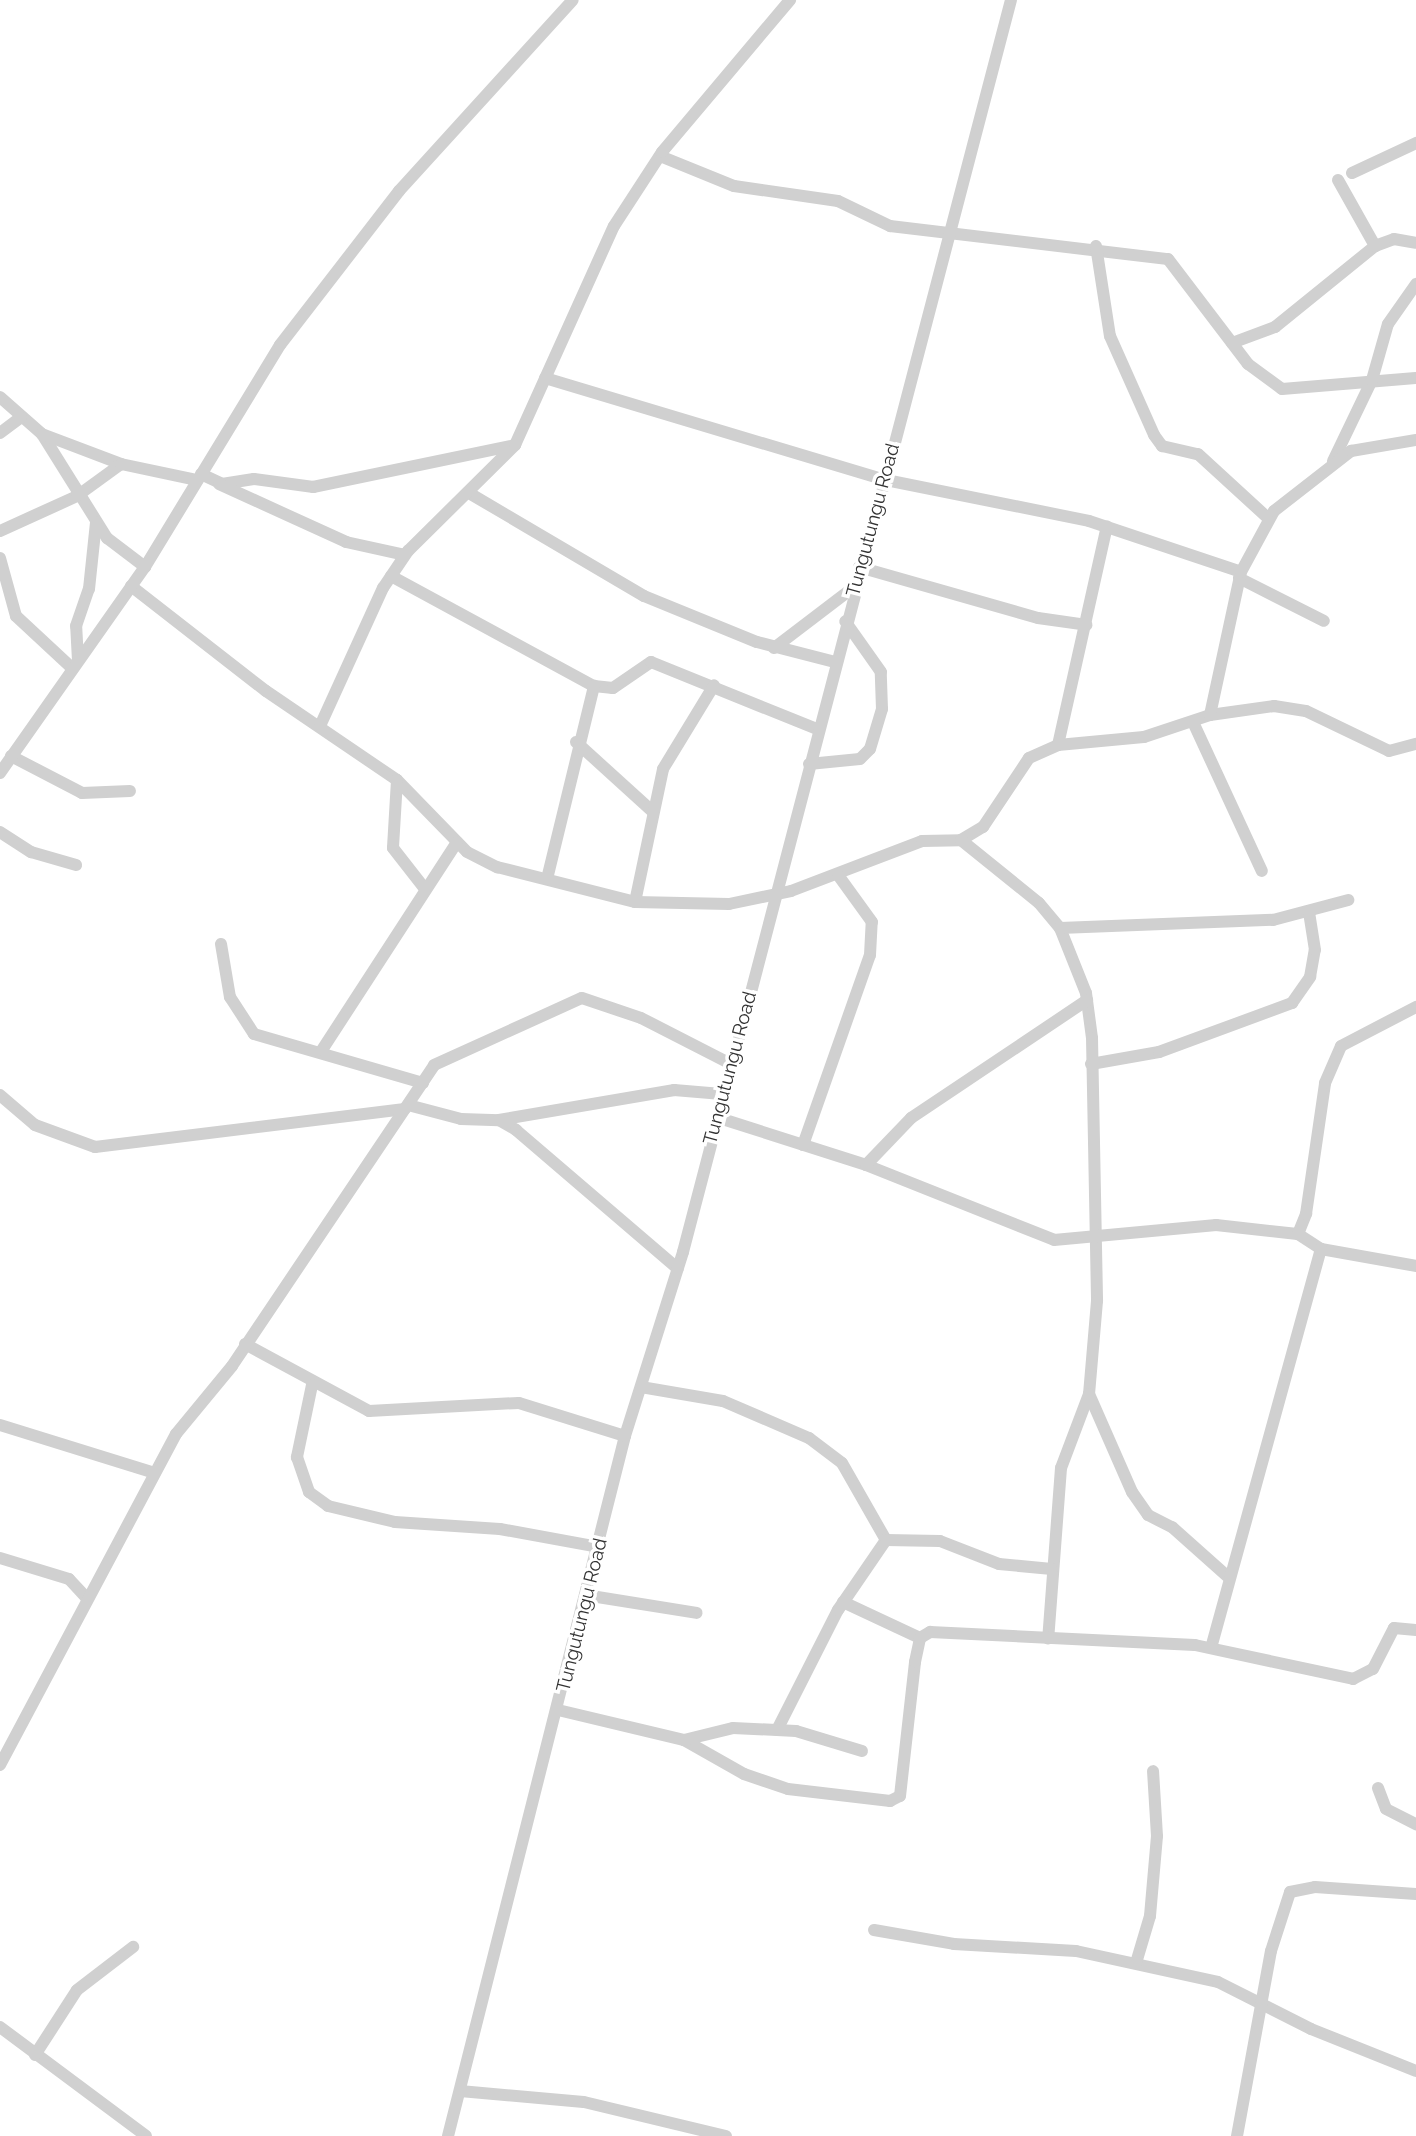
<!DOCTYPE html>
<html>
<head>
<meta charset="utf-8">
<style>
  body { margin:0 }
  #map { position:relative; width:1416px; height:2136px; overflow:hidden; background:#fff; font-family:Raleway,sans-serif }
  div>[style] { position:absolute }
  .street>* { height:12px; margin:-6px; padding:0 6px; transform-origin:6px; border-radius:6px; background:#d0d0d0 }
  span { translate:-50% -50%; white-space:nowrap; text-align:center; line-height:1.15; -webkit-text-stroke:7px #fff; paint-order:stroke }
  .street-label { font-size:19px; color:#333 }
</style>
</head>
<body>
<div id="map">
  <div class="street">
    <i style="left:660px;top:156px;width:80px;rotate:22.1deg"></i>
    <i style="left:734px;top:186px;width:105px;rotate:8.2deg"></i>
    <i style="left:838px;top:201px;width:58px;rotate:25.7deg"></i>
    <i style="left:890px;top:226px;width:280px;rotate:6.8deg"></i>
    <i style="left:1168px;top:259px;width:132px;rotate:52.7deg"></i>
    <i style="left:1248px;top:364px;width:42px;rotate:36.3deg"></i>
    <i style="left:1282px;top:389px;width:134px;rotate:-4.7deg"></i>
    <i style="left:1352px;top:173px;width:71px;rotate:-25.1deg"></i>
    <i style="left:1338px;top:180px;width:76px;rotate:60.7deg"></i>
    <i style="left:1096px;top:246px;width:91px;rotate:81.2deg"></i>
    <i style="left:1110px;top:336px;width:108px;rotate:66deg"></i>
    <i style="left:1154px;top:435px;width:14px;rotate:54deg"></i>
    <i style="left:1162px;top:446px;width:37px;rotate:13deg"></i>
    <i style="left:1198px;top:454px;width:96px;rotate:42.5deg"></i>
    <i style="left:1232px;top:343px;width:46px;rotate:-20.4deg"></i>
    <i style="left:1275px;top:327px;width:129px;rotate:-39deg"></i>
    <i style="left:1375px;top:246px;width:20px;rotate:-20deg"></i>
    <i style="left:1394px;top:239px;width:22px;rotate:10deg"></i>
    <i style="left:545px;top:378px;width:351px;rotate:16.7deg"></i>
    <i style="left:881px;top:479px;width:212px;rotate:11.4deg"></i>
    <i style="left:1089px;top:521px;width:160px;rotate:18.5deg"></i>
    <i style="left:0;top:397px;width:56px;rotate:41.4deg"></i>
    <i style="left:42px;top:434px;width:123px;rotate:58deg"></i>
    <i style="left:107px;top:538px;width:48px;rotate:37.3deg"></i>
    <i style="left:0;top:433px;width:26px;rotate:-37deg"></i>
    <i style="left:42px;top:434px;width:85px;rotate:20.8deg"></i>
    <i style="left:1333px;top:461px;width:90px;rotate:-64.3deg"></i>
    <i style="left:1372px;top:380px;width:58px;rotate:-74.1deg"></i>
    <i style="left:1388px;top:324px;width:49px;rotate:-55deg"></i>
    <i style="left:201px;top:474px;width:23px;rotate:25deg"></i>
    <i style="left:222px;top:484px;width:32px;rotate:-9deg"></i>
    <i style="left:254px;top:479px;width:60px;rotate:7.7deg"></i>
    <i style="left:313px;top:487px;width:206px;rotate:-11.7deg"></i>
    <i style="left:219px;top:484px;width:140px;rotate:24.5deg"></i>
    <i style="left:346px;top:542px;width:60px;rotate:12.4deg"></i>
    <i style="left:469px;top:493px;width:203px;rotate:30.5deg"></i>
    <i style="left:644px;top:596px;width:122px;rotate:22.2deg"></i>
    <i style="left:757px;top:642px;width:81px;rotate:14.4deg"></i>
    <i style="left:0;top:531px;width:85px;rotate:-24.4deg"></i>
    <i style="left:77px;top:496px;width:54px;rotate:-36deg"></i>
    <i style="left:121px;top:464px;width:78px;rotate:11.9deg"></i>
    <i style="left:0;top:558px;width:60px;rotate:74.6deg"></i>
    <i style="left:16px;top:616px;width:76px;rotate:42.9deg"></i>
    <i style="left:859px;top:567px;width:186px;rotate:15.9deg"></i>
    <i style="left:1038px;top:618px;width:49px;rotate:8.1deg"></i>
    <i style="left:391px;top:576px;width:231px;rotate:28.5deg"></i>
    <i style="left:594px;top:686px;width:19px;rotate:6deg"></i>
    <i style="left:613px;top:688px;width:46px;rotate:-34.4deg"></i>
    <i style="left:651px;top:662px;width:181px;rotate:22deg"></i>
    <i style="left:1239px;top:578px;width:95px;rotate:26.8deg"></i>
    <i style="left:131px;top:586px;width:171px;rotate:37.9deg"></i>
    <i style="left:266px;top:691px;width:158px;rotate:34.2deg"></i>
    <i style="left:397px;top:780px;width:100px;rotate:45.8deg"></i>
    <i style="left:467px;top:852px;width:34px;rotate:27deg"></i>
    <i style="left:497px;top:867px;width:142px;rotate:14.2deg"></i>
    <i style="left:635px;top:902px;width:94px;rotate:1.2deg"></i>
    <i style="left:729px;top:904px;width:63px;rotate:-11.8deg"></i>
    <i style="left:791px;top:891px;width:140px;rotate:-20.9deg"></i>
    <i style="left:922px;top:841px;width:39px;rotate:-1deg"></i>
    <i style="left:961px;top:840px;width:26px;rotate:-31deg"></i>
    <i style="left:983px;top:827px;width:83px;rotate:-56.3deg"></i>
    <i style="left:1029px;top:758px;width:32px;rotate:-24deg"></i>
    <i style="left:1058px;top:745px;width:86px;rotate:-5.3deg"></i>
    <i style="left:1144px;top:737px;width:70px;rotate:-18.4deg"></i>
    <i style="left:1210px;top:715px;width:65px;rotate:-8deg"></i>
    <i style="left:1274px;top:706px;width:32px;rotate:9deg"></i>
    <i style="left:1306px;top:711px;width:92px;rotate:25.7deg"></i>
    <i style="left:1389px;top:751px;width:28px;rotate:-15deg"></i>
    <i style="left:774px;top:648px;width:101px;rotate:-37.3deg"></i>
    <i style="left:78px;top:661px;width:35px;rotate:-93deg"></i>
    <i style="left:76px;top:626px;width:39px;rotate:-71deg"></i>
    <i style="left:89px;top:589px;width:67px;rotate:-84deg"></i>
    <i style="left:1210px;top:715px;width:146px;rotate:-77.8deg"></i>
    <i style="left:1241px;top:572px;width:69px;rotate:-61.6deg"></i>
    <i style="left:1274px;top:511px;width:98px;rotate:-37.9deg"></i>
    <i style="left:1351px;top:451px;width:66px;rotate:-9.6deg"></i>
    <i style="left:1193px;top:722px;width:164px;rotate:65.2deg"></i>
    <i style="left:320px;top:726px;width:152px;rotate:-65.5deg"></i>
    <i style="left:383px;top:588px;width:45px;rotate:-56deg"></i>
    <i style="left:408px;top:551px;width:151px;rotate:-44.7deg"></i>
    <i style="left:515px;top:445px;width:240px;rotate:-65.7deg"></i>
    <i style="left:614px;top:226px;width:88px;rotate:-57deg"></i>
    <i style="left:662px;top:152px;width:199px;rotate:-49.9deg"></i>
    <i style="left:576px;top:742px;width:103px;rotate:42.2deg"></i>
    <i style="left:1058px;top:745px;width:224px;rotate:-77.4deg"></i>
    <i style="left:11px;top:756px;width:80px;rotate:27.5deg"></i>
    <i style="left:82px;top:793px;width:48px;rotate:-2.4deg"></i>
    <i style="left:809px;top:764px;width:51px;rotate:-5.6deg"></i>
    <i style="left:860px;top:759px;width:14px;rotate:-45deg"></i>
    <i style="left:870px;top:749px;width:42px;rotate:-73.3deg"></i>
    <i style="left:882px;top:709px;width:37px;rotate:-92deg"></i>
    <i style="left:881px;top:672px;width:62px;rotate:-125.2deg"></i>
    <i style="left:0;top:773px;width:252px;rotate:-54.9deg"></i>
    <i style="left:145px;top:567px;width:260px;rotate:-58.7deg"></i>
    <i style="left:280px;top:345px;width:195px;rotate:-52.3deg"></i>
    <i style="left:399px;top:191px;width:258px;rotate:-47.7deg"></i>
    <i style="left:397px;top:780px;width:68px;rotate:93.4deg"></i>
    <i style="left:393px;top:848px;width:52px;rotate:52deg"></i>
    <i style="left:0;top:832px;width:37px;rotate:33deg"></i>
    <i style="left:31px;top:852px;width:47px;rotate:16.1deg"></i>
    <i style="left:961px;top:840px;width:100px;rotate:38.9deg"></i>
    <i style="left:1039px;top:903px;width:33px;rotate:50deg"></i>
    <i style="left:1060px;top:928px;width:70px;rotate:68.2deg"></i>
    <i style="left:1086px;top:993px;width:45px;rotate:82.4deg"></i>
    <i style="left:1092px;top:1038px;width:263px;rotate:88.9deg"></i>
    <i style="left:1097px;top:1301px;width:93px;rotate:94.9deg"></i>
    <i style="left:1089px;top:1394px;width:79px;rotate:110.7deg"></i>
    <i style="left:1061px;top:1468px;width:171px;rotate:94.3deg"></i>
    <i style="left:547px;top:879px;width:199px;rotate:-76.3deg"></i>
    <i style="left:635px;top:902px;width:136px;rotate:-78.1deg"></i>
    <i style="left:663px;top:769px;width:98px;rotate:-58.7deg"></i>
    <i style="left:1060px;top:928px;width:213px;rotate:-2.2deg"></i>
    <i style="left:1273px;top:920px;width:78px;rotate:-14.9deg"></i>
    <i style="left:221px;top:944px;width:54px;rotate:80.4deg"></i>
    <i style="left:230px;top:997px;width:44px;rotate:57deg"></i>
    <i style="left:254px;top:1034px;width:176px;rotate:16.2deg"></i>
    <i style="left:322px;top:1050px;width:248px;rotate:-57deg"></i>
    <i style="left:1091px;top:1064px;width:69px;rotate:-10deg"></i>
    <i style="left:1159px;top:1052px;width:142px;rotate:-20.2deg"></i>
    <i style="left:1292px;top:1003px;width:32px;rotate:-55deg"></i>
    <i style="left:1310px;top:977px;width:27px;rotate:-80deg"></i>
    <i style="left:1315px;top:950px;width:39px;rotate:-99deg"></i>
    <i style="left:0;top:1095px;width:46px;rotate:40.6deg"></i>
    <i style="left:35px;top:1125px;width:64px;rotate:20.1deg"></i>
    <i style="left:95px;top:1147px;width:312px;rotate:-7deg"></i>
    <i style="left:408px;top:1105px;width:55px;rotate:14.8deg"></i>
    <i style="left:461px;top:1119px;width:38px;rotate:2deg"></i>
    <i style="left:499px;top:1120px;width:20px;rotate:30deg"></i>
    <i style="left:516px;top:1130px;width:213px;rotate:40.6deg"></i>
    <i style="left:716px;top:1117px;width:157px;rotate:17.7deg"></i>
    <i style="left:866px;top:1165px;width:202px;rotate:21.7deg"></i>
    <i style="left:1054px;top:1240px;width:163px;rotate:-5.3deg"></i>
    <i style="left:1216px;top:1225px;width:82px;rotate:6.3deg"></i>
    <i style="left:1298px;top:1234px;width:27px;rotate:33deg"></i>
    <i style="left:1321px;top:1249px;width:97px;rotate:10.1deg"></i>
    <i style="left:499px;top:1120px;width:178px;rotate:-9.7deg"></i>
    <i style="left:674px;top:1090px;width:48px;rotate:4.8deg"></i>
    <i style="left:803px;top:1145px;width:201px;rotate:-70.6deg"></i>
    <i style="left:870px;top:955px;width:33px;rotate:-87deg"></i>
    <i style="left:872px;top:922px;width:58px;rotate:-125.9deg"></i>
    <i style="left:866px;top:1165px;width:65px;rotate:-46.2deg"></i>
    <i style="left:911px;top:1118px;width:212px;rotate:-33.8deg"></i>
    <i style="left:1298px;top:1234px;width:22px;rotate:-68deg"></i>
    <i style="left:1306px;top:1214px;width:132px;rotate:-81.7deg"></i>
    <i style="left:1325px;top:1083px;width:40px;rotate:-66.6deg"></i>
    <i style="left:1341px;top:1046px;width:85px;rotate:-27.5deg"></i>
    <i style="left:245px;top:1344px;width:141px;rotate:28.4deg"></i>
    <i style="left:369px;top:1411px;width:150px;rotate:-3.1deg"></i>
    <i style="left:519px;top:1403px;width:111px;rotate:17.3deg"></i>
    <i style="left:312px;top:1385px;width:74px;rotate:101.8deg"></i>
    <i style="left:297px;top:1457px;width:37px;rotate:71deg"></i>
    <i style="left:309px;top:1492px;width:24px;rotate:36deg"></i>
    <i style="left:328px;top:1506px;width:69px;rotate:13.4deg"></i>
    <i style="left:395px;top:1522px;width:105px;rotate:3.8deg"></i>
    <i style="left:500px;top:1529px;width:101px;rotate:10.3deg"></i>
    <i style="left:641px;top:1387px;width:83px;rotate:9.7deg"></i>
    <i style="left:723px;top:1401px;width:94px;rotate:23.3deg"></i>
    <i style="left:809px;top:1438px;width:41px;rotate:37.1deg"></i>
    <i style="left:842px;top:1463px;width:89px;rotate:60.3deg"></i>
    <i style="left:1089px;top:1394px;width:107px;rotate:66.3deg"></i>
    <i style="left:1132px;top:1492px;width:28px;rotate:55deg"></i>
    <i style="left:1148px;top:1515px;width:27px;rotate:27deg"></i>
    <i style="left:1172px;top:1527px;width:74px;rotate:41.7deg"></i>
    <i style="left:0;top:1425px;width:162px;rotate:17.2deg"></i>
    <i style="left:0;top:1558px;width:72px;rotate:16.9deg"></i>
    <i style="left:69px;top:1579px;width:25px;rotate:47deg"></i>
    <i style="left:585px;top:1595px;width:113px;rotate:9.1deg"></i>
    <i style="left:843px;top:1602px;width:85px;rotate:25.1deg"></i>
    <i style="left:1211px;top:1648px;width:414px;rotate:-74.6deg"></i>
    <i style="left:558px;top:1710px;width:130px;rotate:13.4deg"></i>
    <i style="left:684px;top:1740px;width:69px;rotate:29.5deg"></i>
    <i style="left:744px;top:1774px;width:46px;rotate:18.8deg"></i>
    <i style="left:788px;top:1789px;width:103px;rotate:6.7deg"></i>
    <i style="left:890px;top:1801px;width:11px;rotate:-27deg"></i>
    <i style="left:900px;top:1796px;width:135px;rotate:-83.6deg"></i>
    <i style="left:915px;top:1662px;width:25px;rotate:-78deg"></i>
    <i style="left:920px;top:1638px;width:12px;rotate:-31deg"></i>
    <i style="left:930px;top:1632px;width:265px;rotate:2.8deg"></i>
    <i style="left:1195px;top:1645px;width:162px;rotate:12.1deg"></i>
    <i style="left:1353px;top:1679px;width:22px;rotate:-27deg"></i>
    <i style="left:1373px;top:1669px;width:46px;rotate:-62.9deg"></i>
    <i style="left:1394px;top:1628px;width:22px;rotate:5deg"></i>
    <i style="left:777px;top:1730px;width:135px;rotate:-63.1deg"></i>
    <i style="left:838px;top:1610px;width:85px;rotate:-55.6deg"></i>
    <i style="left:886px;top:1540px;width:54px;rotate:1.1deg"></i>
    <i style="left:940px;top:1541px;width:63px;rotate:21.3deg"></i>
    <i style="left:999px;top:1564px;width:53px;rotate:5.4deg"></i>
    <i style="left:684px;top:1740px;width:50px;rotate:-13.8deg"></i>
    <i style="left:733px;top:1728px;width:63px;rotate:2.7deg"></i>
    <i style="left:796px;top:1731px;width:69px;rotate:16.9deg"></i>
    <i style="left:0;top:1765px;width:375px;rotate:-62deg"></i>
    <i style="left:176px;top:1434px;width:88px;rotate:-50.5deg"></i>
    <i style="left:232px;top:1366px;width:362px;rotate:-56.1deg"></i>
    <i style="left:434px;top:1065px;width:162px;rotate:-24.4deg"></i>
    <i style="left:582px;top:998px;width:62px;rotate:18.7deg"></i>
    <i style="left:641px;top:1018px;width:101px;rotate:27.1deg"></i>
    <i style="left:1378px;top:1788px;width:22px;rotate:69deg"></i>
    <i style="left:1386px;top:1809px;width:34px;rotate:27deg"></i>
    <i style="left:874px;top:1930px;width:81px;rotate:9.9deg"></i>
    <i style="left:954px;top:1944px;width:122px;rotate:3.3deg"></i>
    <i style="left:1076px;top:1951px;width:145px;rotate:12.3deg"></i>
    <i style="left:1218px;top:1982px;width:104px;rotate:26.8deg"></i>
    <i style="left:1311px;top:2029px;width:113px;rotate:21.8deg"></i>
    <i style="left:1136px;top:1963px;width:49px;rotate:-73.4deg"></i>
    <i style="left:1150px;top:1916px;width:80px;rotate:-85deg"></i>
    <i style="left:1157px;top:1836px;width:65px;rotate:-93.5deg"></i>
    <i style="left:0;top:2027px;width:182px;rotate:36.7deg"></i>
    <i style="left:35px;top:2055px;width:77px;rotate:-57.1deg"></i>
    <i style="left:77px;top:1990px;width:71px;rotate:-37.5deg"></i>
    <i style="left:460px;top:2091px;width:124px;rotate:5.1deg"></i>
    <i style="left:584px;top:2102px;width:146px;rotate:13.5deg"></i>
    <i style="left:448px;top:2136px;width:722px;rotate:-75.81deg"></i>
    <i style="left:625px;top:1436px;width:193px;rotate:-72.5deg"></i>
    <i style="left:683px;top:1252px;width:1294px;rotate:-75.32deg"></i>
    <i style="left:1237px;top:2136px;width:188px;rotate:-79.6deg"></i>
    <i style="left:1271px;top:1951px;width:62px;rotate:-72.1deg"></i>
    <i style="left:1290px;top:1892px;width:25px;rotate:-11deg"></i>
    <i style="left:1315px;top:1887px;width:101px;rotate:4deg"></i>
  </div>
  <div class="street-label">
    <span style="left:873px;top:520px;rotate:-75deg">Tungutungu Road</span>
    <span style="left:730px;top:1068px;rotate:-75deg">Tungutungu Road</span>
    <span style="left:582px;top:1615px;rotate:-76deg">Tungutungu Road</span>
  </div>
</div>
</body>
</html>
